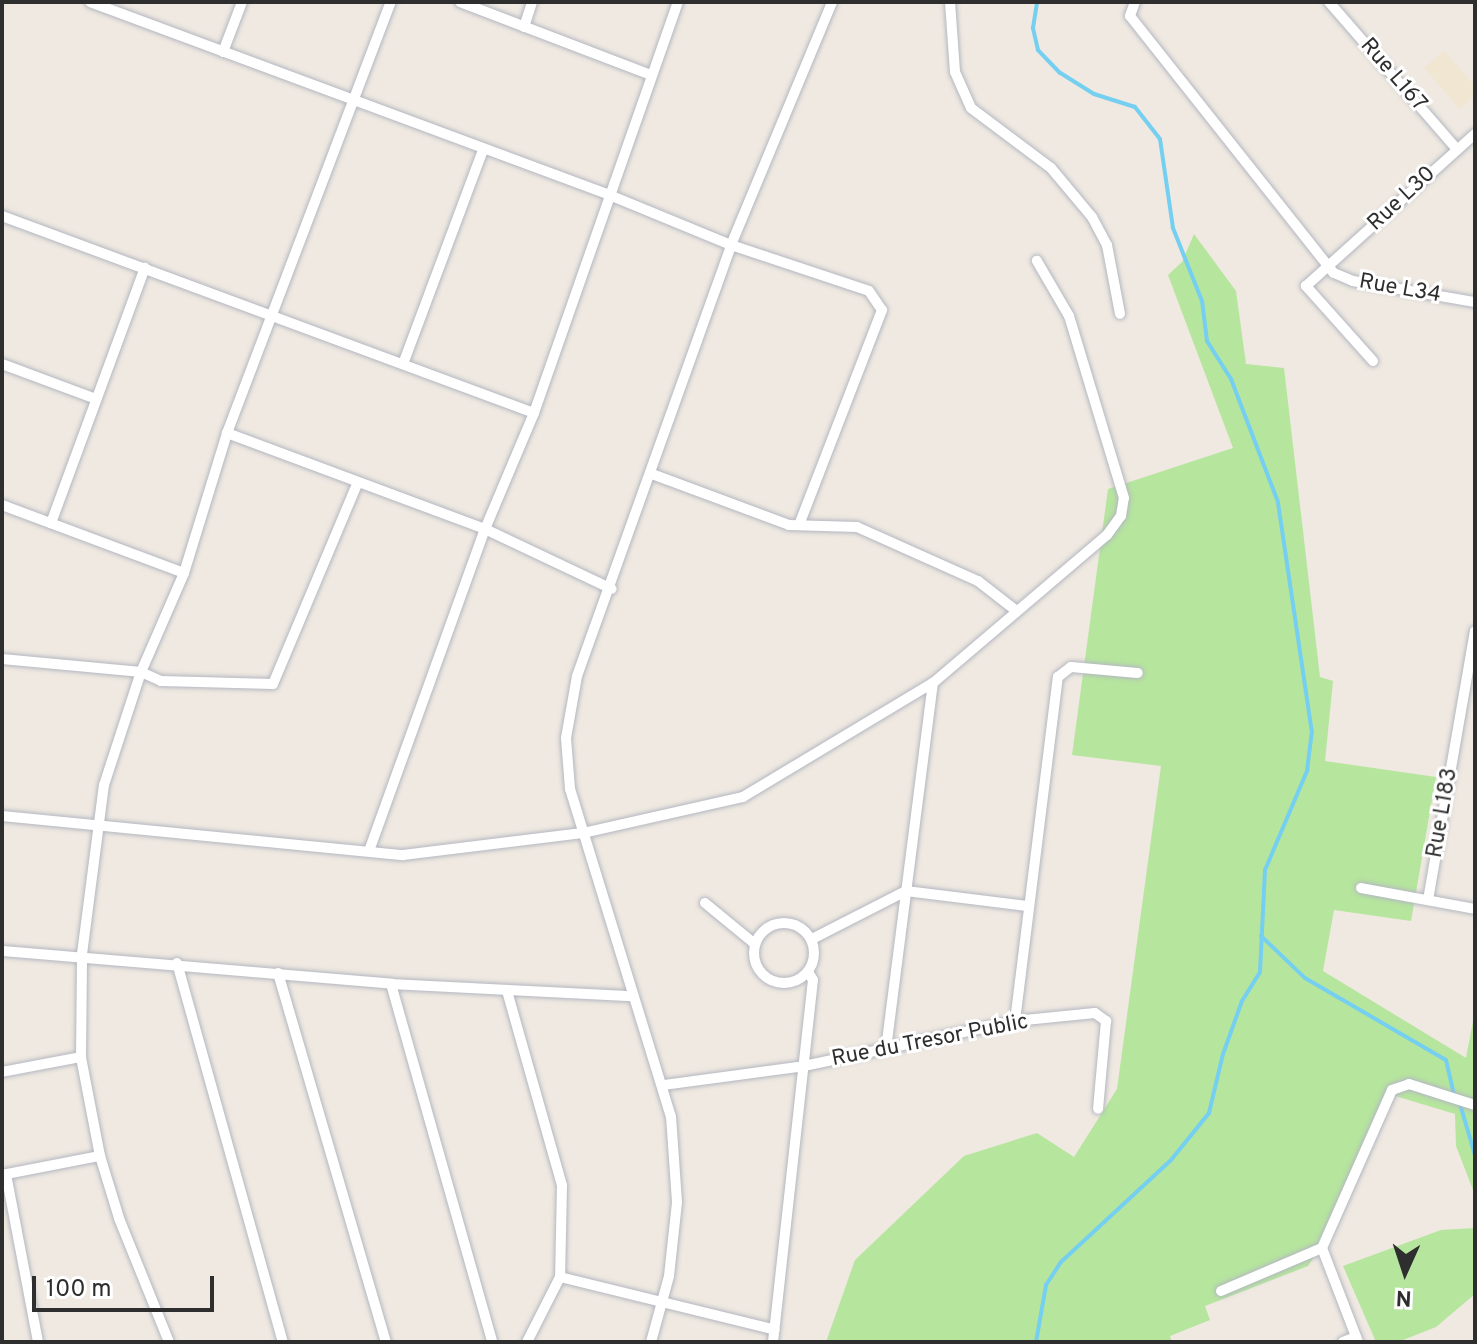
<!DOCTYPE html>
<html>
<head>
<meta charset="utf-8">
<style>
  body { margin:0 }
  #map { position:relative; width:1477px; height:1344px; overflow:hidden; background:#efe9e1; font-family:Overpass,sans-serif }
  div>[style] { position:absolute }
  .education>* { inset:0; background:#f0e6d1 }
  .green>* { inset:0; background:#b6e59e }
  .stream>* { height:4px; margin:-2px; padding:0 2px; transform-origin:2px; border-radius:2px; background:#75cff0 }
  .roads { filter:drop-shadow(0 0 2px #b4b7c1) drop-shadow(0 0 2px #b4b7c1) }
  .minor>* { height:10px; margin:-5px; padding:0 5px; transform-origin:5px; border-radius:5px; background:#fff }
  .minor>.ring { margin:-5px; padding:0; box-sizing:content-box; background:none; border:10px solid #fff; border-radius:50% }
  span { translate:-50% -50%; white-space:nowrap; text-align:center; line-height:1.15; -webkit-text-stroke:6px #fff; paint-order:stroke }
  .street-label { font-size:22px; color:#2e2e2e }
  .frame { position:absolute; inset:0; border:4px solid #2e2e2e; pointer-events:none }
  .north { position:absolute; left:1365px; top:1232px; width:80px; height:80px; -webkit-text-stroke:6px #fff; paint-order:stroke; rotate:183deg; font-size:22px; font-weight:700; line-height:32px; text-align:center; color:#2e2e2e }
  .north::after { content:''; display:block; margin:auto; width:28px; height:36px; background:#2e2e2e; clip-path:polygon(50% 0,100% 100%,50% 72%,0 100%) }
  .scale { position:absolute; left:32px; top:1276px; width:182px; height:36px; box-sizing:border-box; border:4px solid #2e2e2e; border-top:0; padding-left:10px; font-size:24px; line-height:28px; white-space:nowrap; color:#2e2e2e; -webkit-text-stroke:6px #fff; paint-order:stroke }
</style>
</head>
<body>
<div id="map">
  <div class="education">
    <i style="clip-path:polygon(1444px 51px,1475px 86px,1475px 95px,1460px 109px,1424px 68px)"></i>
  </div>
  <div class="green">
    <i style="clip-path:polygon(1194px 234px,1236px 291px,1246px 364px,1284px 368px,1320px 677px,1333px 681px,1325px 761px,1436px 777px,1411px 921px,1334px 910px,1323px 971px,1466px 1058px,1475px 1011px,1475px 1195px,1456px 1146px,1455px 1114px,1392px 1095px,1329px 1235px,1308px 1266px,1205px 1306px,1210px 1320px,1170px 1336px,1172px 1342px,826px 1342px,855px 1260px,964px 1156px,1037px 1133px,1074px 1157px,1117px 1089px,1161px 766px,1072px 755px,1108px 489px,1233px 448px,1168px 275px,1182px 262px)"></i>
    <i style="clip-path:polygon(1475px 1228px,1475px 1294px,1436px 1327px,1398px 1342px,1376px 1342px,1343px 1266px,1441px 1230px)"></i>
  </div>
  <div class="stream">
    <i style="left:1261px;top:936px;width:61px;rotate:43.7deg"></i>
    <i style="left:1305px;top:978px;width:163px;rotate:30.2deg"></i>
    <i style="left:1446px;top:1060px;width:39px;rotate:77deg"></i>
    <i style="left:1460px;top:1104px;width:53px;rotate:73.6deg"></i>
    <i style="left:1036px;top:1342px;width:58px;rotate:-80deg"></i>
    <i style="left:1046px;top:1285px;width:27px;rotate:-57deg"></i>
    <i style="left:1061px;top:1262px;width:150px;rotate:-42.8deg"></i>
    <i style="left:1171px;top:1160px;width:60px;rotate:-51deg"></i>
    <i style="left:1209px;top:1113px;width:61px;rotate:-76.7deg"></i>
    <i style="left:1223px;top:1054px;width:56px;rotate:-70.3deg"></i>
    <i style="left:1242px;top:1001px;width:34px;rotate:-58deg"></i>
    <i style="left:1260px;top:972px;width:102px;rotate:-87.2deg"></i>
    <i style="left:1265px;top:870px;width:108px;rotate:-67deg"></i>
    <i style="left:1307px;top:771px;width:38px;rotate:-83deg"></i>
    <i style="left:1312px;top:733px;width:233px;rotate:-98.4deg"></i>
    <i style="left:1278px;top:502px;width:132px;rotate:-110.9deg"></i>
    <i style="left:1231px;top:379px;width:45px;rotate:-122.3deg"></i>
    <i style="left:1207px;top:341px;width:40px;rotate:-97.1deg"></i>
    <i style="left:1202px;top:301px;width:79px;rotate:-111.7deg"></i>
    <i style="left:1173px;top:228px;width:90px;rotate:-98.3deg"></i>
    <i style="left:1160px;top:139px;width:41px;rotate:-128deg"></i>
    <i style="left:1135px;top:107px;width:43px;rotate:-162.4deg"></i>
    <i style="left:1094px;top:94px;width:40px;rotate:-148deg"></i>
    <i style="left:1060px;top:73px;width:32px;rotate:-134deg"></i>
    <i style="left:1038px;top:50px;width:23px;rotate:-103deg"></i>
    <i style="left:1033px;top:28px;width:26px;rotate:-81deg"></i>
  </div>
  <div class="roads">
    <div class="minor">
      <i style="left:90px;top:2px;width:552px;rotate:20.37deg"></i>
      <i style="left:607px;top:194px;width:134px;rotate:22.4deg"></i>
      <i style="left:731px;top:245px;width:145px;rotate:18.4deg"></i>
      <i style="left:869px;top:291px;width:23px;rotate:56deg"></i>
      <i style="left:882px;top:310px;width:230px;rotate:111.1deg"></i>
      <i style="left:460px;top:2px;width:202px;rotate:20.9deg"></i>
      <i style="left:950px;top:2px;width:70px;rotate:85.9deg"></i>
      <i style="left:955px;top:72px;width:39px;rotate:66deg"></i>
      <i style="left:971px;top:108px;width:100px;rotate:36.9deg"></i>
      <i style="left:1051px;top:168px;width:64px;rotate:50.1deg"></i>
      <i style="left:1092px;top:217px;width:32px;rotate:62deg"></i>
      <i style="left:1107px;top:245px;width:70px;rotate:79.3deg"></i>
      <i style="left:1135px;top:2px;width:15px;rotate:110deg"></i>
      <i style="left:1130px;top:16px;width:328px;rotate:51.6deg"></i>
      <i style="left:1334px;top:273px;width:21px;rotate:23deg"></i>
      <i style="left:1353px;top:281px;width:124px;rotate:9.8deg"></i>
      <i style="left:1329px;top:2px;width:195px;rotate:49deg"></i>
      <i style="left:524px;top:27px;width:26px;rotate:-72deg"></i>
      <i style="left:223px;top:52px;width:53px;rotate:-69.2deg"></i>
      <i style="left:2px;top:216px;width:567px;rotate:20.32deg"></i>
      <i style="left:1373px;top:361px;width:101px;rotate:-131.8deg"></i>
      <i style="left:1306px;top:286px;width:227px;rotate:-42deg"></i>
      <i style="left:2px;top:364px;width:100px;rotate:20.4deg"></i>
      <i style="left:403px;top:364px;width:228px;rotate:-69.5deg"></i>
      <i style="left:227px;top:433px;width:275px;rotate:20.4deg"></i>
      <i style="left:485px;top:529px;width:140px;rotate:25.3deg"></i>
      <i style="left:652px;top:474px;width:146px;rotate:20.4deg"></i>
      <i style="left:789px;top:525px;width:68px;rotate:1.7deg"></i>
      <i style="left:857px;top:527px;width:133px;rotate:24.1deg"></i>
      <i style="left:978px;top:581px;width:46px;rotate:37.9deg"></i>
      <i style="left:2px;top:505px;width:194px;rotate:20.5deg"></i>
      <i style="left:51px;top:523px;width:272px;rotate:-69.8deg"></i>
      <i style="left:2px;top:659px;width:140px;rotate:5.3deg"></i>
      <i style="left:141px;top:672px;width:22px;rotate:24deg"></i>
      <i style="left:161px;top:681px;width:112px;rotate:1.5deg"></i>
      <i style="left:273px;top:684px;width:219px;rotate:-67.2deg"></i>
      <i style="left:2px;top:816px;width:403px;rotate:5.6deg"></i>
      <i style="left:403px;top:855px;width:181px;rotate:-7deg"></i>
      <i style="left:583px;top:833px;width:164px;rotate:-12.7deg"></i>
      <i style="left:743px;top:797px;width:222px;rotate:-31deg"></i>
      <i style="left:933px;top:683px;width:228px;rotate:-40.4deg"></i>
      <i style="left:1107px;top:535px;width:24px;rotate:-54deg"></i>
      <i style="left:1121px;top:516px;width:18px;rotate:-81deg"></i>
      <i style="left:1124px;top:498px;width:190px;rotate:-106.8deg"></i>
      <i style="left:1069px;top:316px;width:64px;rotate:-120.2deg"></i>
      <i style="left:369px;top:851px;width:342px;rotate:-70.2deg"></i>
      <i style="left:485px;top:529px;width:126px;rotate:-67.1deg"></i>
      <i style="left:534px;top:413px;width:435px;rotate:-70.7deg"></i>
      <i style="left:1361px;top:888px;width:116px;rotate:10.4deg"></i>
      <i style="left:1428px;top:900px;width:273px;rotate:-80.1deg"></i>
      <i style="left:705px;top:903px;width:65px;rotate:39.4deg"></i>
      <i class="ring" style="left:754px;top:923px;width:50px;height:50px"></i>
      <i style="left:812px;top:939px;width:106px;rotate:-27.1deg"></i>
      <i style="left:906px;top:891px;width:122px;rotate:7.1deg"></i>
      <i style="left:2px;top:951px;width:390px;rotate:4.8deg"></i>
      <i style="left:391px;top:984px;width:241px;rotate:2.9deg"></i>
      <i style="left:177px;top:963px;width:394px;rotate:74.4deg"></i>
      <i style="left:278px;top:973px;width:384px;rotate:73.7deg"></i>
      <i style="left:391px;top:984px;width:372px;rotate:74.2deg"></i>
      <i style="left:507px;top:991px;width:202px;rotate:74.2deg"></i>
      <i style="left:562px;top:1185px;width:92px;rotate:91.2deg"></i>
      <i style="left:560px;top:1277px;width:73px;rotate:116.9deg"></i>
      <i style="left:1015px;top:1021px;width:347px;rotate:-82.9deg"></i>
      <i style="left:1058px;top:677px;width:16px;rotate:-38deg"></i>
      <i style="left:1071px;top:667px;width:67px;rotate:5.1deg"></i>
      <i style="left:886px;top:1049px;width:369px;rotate:-82.7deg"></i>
      <i style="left:2px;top:1072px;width:80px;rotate:-10.8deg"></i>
      <i style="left:664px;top:1085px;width:141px;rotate:-7.7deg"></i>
      <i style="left:804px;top:1066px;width:216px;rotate:-12deg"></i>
      <i style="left:1015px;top:1021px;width:80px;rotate:-5.7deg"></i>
      <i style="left:1095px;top:1013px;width:14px;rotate:36deg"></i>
      <i style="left:1106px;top:1021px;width:88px;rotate:95.2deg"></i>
      <i style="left:6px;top:1174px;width:171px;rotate:79.2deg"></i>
      <i style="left:2px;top:1175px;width:100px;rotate:-11deg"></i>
      <i style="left:1322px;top:1248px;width:101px;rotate:69deg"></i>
      <i style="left:560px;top:1277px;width:221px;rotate:13.8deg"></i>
      <i style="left:1221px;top:1291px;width:110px;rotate:-23.1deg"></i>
      <i style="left:1322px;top:1248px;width:173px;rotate:-66.1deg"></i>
      <i style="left:1392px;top:1090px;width:18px;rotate:-19deg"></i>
      <i style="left:1409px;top:1084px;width:69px;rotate:17.7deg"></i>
      <i style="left:169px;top:1342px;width:134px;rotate:-112deg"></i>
      <i style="left:119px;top:1218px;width:65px;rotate:-107deg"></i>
      <i style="left:100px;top:1156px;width:101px;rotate:-100.9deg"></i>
      <i style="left:81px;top:1057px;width:103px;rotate:-89.4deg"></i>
      <i style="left:82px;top:954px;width:170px;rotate:-82.6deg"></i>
      <i style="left:104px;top:785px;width:119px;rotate:-71.9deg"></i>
      <i style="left:141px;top:672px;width:108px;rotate:-66.5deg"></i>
      <i style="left:184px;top:573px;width:146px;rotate:-72.9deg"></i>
      <i style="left:227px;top:433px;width:461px;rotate:-69.2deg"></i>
      <i style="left:651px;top:1342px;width:68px;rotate:-74.7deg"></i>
      <i style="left:669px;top:1276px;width:74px;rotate:-83.8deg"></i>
      <i style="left:677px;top:1202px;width:85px;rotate:-94deg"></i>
      <i style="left:671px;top:1117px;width:343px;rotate:-107.1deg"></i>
      <i style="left:570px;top:789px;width:51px;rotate:-94.5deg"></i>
      <i style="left:566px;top:738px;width:63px;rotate:-79.9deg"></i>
      <i style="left:577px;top:676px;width:458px;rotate:-70.3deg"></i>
      <i style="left:731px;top:245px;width:263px;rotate:-67.4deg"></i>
      <i style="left:773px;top:1342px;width:364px;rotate:-83.7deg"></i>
      <i style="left:813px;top:980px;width:9px;rotate:-122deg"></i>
      <i style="left:1343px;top:1342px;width:14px;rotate:-21deg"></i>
    </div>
  </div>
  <div class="street-label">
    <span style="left:1393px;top:75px;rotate:49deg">Rue L167</span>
    <span style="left:1402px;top:199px;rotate:-43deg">Rue L30</span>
    <span style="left:1400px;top:289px;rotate:10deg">Rue L34</span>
    <span style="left:1443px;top:813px;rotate:-80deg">Rue L183</span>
    <span style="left:930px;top:1041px;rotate:-11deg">Rue du Tresor Public</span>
  </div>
  <div class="frame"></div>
  <div class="north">N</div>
  <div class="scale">100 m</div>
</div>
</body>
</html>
